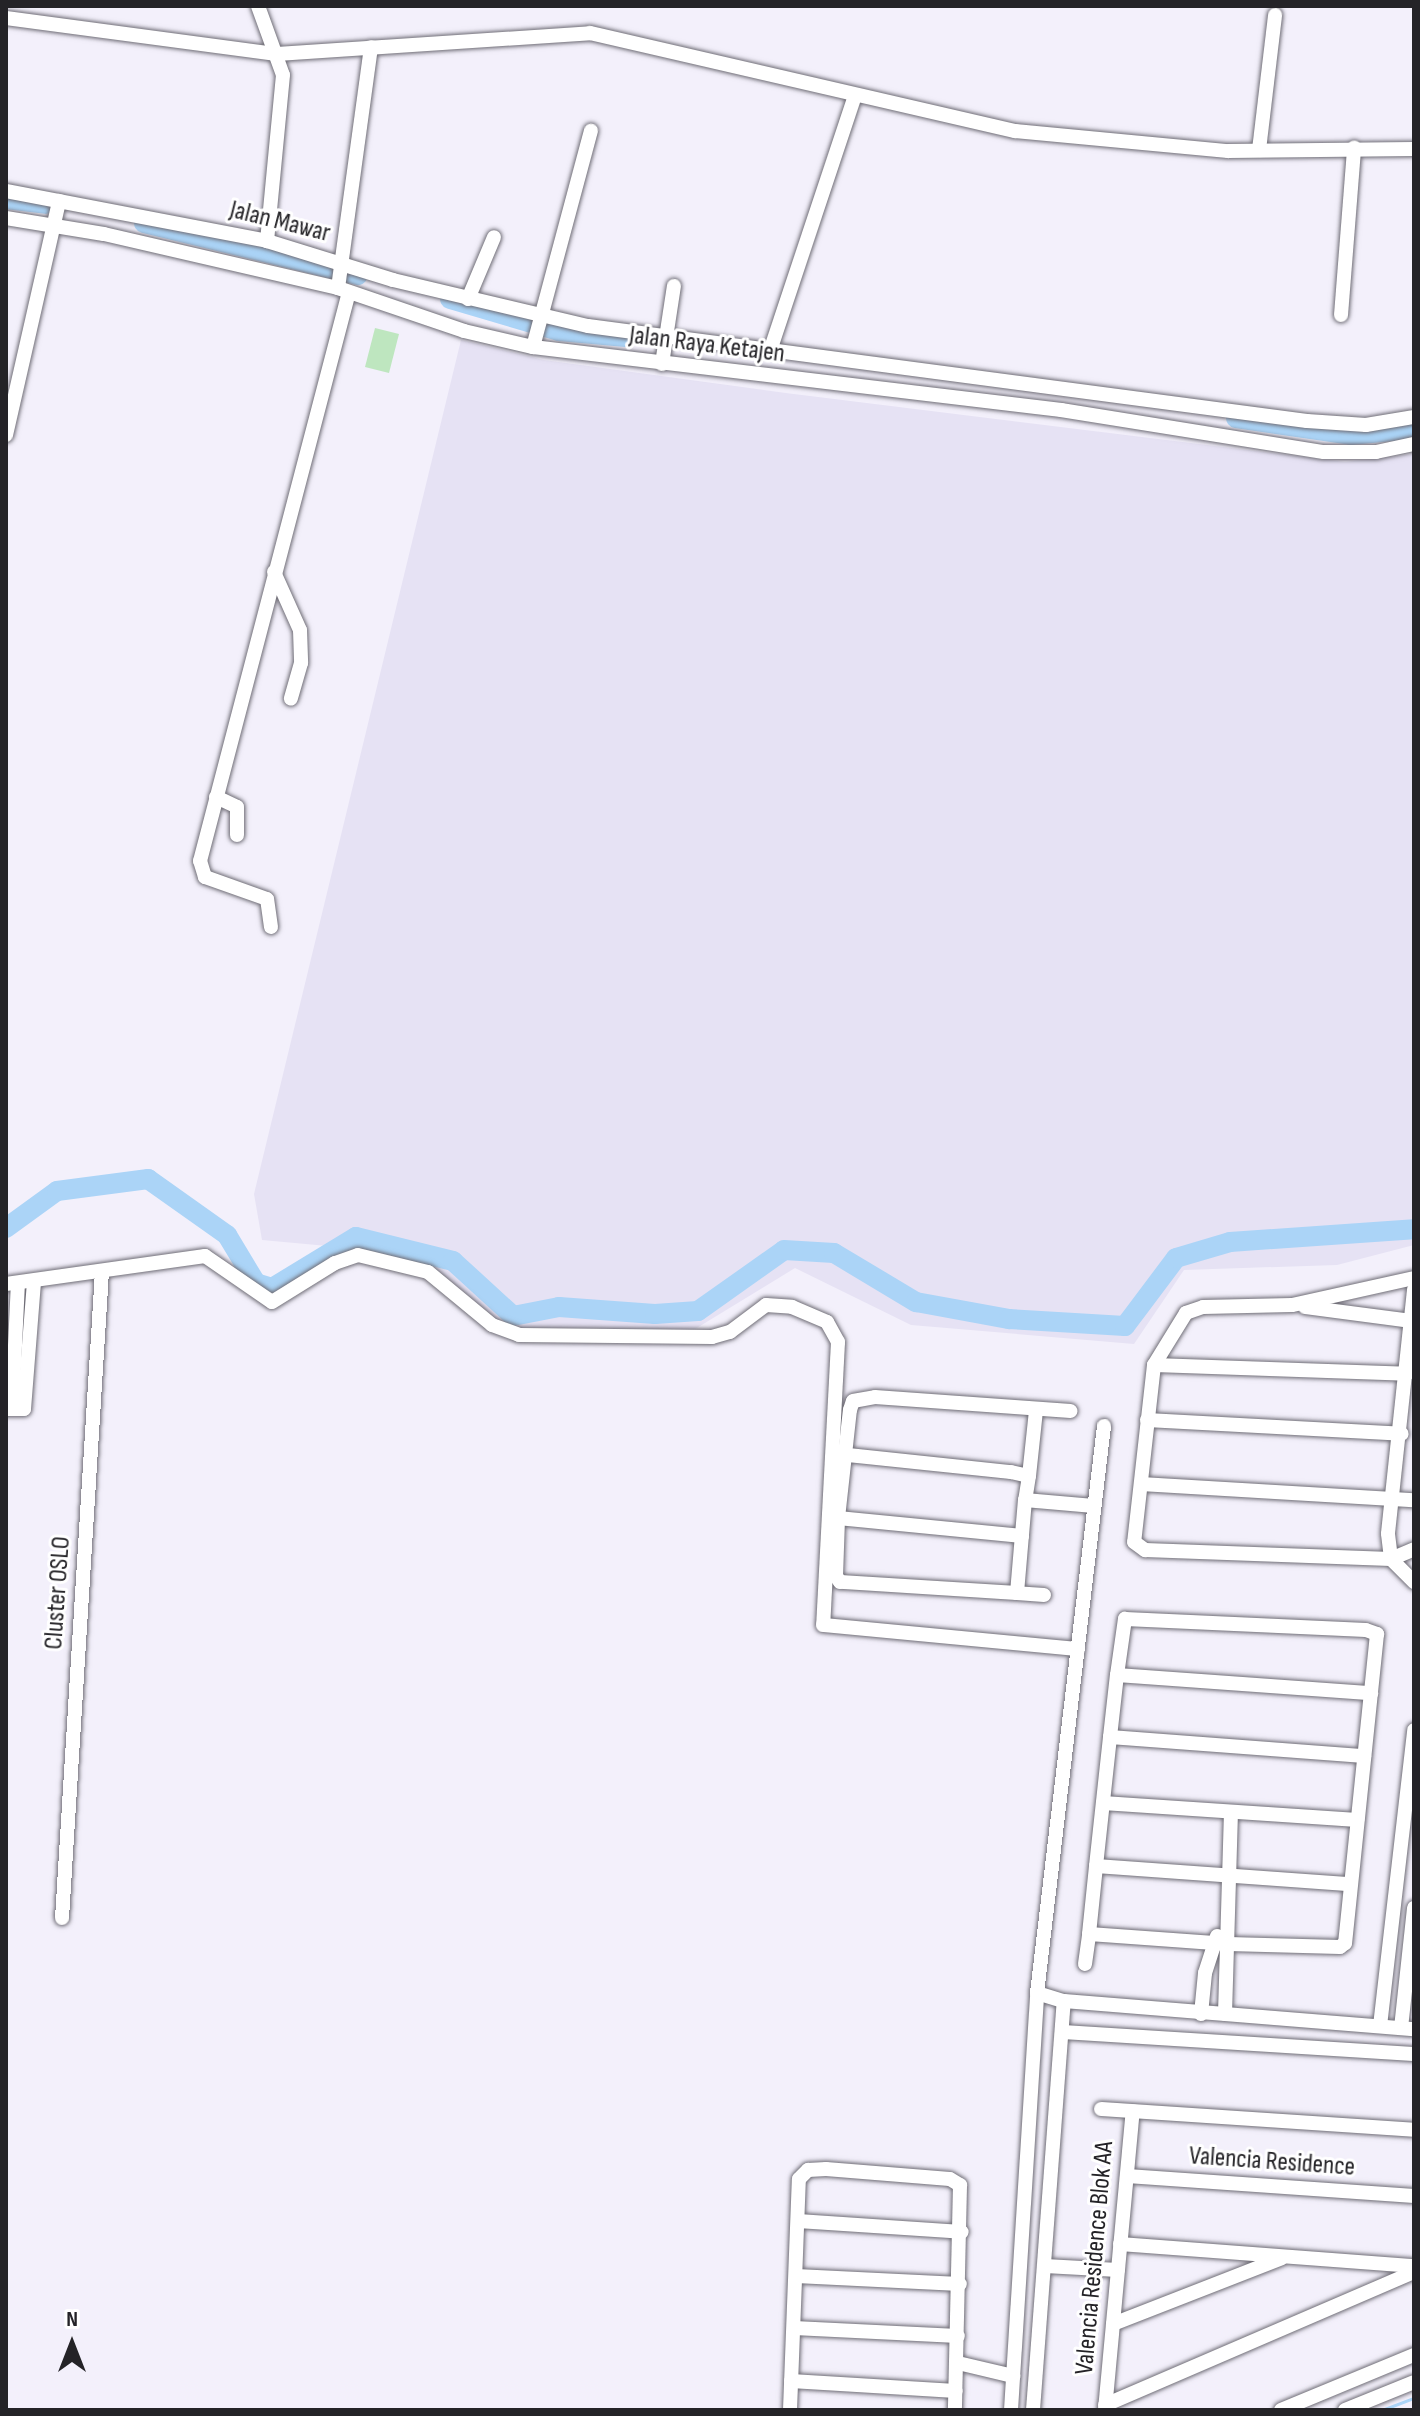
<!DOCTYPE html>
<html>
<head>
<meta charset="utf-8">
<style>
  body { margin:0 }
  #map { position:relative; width:1420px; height:2416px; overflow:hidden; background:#f3f0fb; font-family:"Sofia Sans Condensed",sans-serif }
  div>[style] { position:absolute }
  .built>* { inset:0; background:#e6e2f4 }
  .green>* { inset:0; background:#bee6bf }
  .stream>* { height:3px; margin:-1.5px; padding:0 1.5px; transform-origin:1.5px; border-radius:1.5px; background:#abd4f7 }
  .river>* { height:20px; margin:-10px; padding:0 10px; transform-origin:10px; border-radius:10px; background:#abd4f7 }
  .roads { filter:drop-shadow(0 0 2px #6f6d76) drop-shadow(0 0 2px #6f6d76) }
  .minor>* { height:14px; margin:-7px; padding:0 7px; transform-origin:7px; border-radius:7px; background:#fff }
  span { translate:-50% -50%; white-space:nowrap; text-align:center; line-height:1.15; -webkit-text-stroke:6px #fff; paint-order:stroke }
  .street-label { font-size:26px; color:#242327 }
  .frame { position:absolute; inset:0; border:8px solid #242327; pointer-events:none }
  .north { position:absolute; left:32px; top:2304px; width:80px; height:80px; -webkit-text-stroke:6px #fff; paint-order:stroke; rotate:0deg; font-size:22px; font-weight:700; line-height:32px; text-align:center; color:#242327 }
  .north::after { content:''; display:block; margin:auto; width:28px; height:36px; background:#242327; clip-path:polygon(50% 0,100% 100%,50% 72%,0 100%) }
</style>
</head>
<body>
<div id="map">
  <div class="built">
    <i style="clip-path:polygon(461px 340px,544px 360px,786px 393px,1345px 462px,1414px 454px,1414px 1245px,1337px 1265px,1184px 1270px,1134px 1344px,911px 1325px,795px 1268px,682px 1337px,509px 1337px,393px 1252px,262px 1240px,254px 1194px)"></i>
  </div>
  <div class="green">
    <i style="clip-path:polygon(375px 328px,399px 334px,389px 373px,365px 367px)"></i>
  </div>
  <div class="stream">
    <i style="left:1382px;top:2410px;width:34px;rotate:-21deg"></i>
  </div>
  <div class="river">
    <i style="left:6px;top:199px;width:40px;rotate:7.1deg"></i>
    <i style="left:144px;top:223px;width:220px;rotate:13.7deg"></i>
    <i style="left:450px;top:299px;width:114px;rotate:16.4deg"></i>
    <i style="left:559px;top:331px;width:67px;rotate:5.1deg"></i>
    <i style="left:1236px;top:418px;width:116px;rotate:8.4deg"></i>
    <i style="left:1351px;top:435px;width:63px;rotate:-5.4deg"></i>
    <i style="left:6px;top:1228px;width:63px;rotate:-36deg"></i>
    <i style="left:57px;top:1191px;width:92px;rotate:-7.5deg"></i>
    <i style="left:148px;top:1179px;width:97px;rotate:35.3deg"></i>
    <i style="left:227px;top:1235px;width:56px;rotate:58.9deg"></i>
    <i style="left:256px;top:1283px;width:17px;rotate:17deg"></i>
    <i style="left:272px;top:1288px;width:98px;rotate:-31.3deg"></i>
    <i style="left:356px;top:1237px;width:100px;rotate:13.9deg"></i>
    <i style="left:453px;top:1261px;width:81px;rotate:42.5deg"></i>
    <i style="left:513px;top:1316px;width:47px;rotate:-11.1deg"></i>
    <i style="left:559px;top:1307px;width:96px;rotate:4.2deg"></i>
    <i style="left:655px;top:1314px;width:43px;rotate:-4deg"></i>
    <i style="left:698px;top:1311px;width:105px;rotate:-35.3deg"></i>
    <i style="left:784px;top:1250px;width:50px;rotate:3.4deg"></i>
    <i style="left:834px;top:1253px;width:96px;rotate:30.9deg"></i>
    <i style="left:916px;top:1302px;width:95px;rotate:10.4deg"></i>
    <i style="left:1009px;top:1319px;width:116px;rotate:3.5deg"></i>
    <i style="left:1125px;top:1326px;width:85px;rotate:-53.1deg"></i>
    <i style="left:1176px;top:1258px;width:56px;rotate:-16.5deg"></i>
    <i style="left:1230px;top:1242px;width:184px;rotate:-4deg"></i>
  </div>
  <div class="roads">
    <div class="minor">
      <i style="left:258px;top:6px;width:73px;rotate:70.1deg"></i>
      <i style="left:283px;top:75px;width:167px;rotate:95.5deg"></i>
      <i style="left:6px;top:18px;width:273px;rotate:7.6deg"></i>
      <i style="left:277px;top:54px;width:314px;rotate:-3.8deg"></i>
      <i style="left:590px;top:33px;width:436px;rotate:13deg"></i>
      <i style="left:1015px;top:131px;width:214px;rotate:5.4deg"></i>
      <i style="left:1228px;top:151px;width:186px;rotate:-0.6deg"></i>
      <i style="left:1259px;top:150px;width:136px;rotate:-83.2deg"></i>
      <i style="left:6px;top:191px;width:266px;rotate:10.8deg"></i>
      <i style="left:267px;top:241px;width:132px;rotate:17.2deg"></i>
      <i style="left:393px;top:280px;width:200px;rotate:13.3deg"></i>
      <i style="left:588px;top:326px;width:725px;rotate:7.53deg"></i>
      <i style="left:1307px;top:421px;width:59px;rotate:3.9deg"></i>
      <i style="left:1366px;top:425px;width:49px;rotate:-9.5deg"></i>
      <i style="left:6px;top:218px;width:99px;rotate:9.3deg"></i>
      <i style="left:104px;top:234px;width:240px;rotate:13deg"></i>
      <i style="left:338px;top:288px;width:133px;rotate:18.8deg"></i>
      <i style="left:464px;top:331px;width:71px;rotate:13.1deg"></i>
      <i style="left:533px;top:347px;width:532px;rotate:6.8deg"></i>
      <i style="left:1061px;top:410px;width:266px;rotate:9.1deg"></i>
      <i style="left:1324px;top:452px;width:52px"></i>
      <i style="left:1376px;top:452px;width:39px;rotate:-12deg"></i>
      <i style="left:338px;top:288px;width:243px;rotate:-82.2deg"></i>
      <i style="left:468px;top:299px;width:67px;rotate:-67.2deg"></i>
      <i style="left:1341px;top:315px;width:168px;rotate:-85.5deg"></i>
      <i style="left:533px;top:347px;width:224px;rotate:-75deg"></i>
      <i style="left:771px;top:348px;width:266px;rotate:-71.6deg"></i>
      <i style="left:662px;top:364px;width:79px;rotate:-81.3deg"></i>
      <i style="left:6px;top:435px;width:240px;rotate:-77.2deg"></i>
      <i style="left:274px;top:572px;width:64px;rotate:65.9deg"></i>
      <i style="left:300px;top:630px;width:33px;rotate:88deg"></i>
      <i style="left:301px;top:663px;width:37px;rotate:106deg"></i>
      <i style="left:216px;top:797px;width:23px;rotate:25deg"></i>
      <i style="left:237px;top:807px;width:28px;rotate:90deg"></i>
      <i style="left:271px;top:927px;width:28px;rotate:-98deg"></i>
      <i style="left:267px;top:899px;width:66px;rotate:-160.5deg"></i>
      <i style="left:205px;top:877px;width:17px;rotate:-107deg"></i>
      <i style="left:200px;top:861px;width:588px;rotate:-75.33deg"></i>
      <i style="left:1414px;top:1278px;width:125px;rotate:167.5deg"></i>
      <i style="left:1292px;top:1305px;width:89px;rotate:178.7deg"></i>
      <i style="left:1203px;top:1307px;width:18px;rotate:161deg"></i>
      <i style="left:1186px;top:1313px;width:61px;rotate:121.6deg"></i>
      <i style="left:1154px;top:1365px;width:178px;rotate:96.4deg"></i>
      <i style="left:1134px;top:1542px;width:14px;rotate:36deg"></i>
      <i style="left:1145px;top:1550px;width:246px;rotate:2.1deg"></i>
      <i style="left:1391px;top:1559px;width:25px;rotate:-23deg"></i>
      <i style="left:6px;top:1284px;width:201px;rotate:-8deg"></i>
      <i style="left:205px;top:1256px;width:81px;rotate:34.5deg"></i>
      <i style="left:272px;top:1302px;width:74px;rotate:-31.8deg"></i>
      <i style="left:335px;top:1263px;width:24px;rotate:-19deg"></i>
      <i style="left:358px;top:1255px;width:72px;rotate:13.7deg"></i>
      <i style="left:428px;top:1272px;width:83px;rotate:39.6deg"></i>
      <i style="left:492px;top:1325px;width:29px;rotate:20deg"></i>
      <i style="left:519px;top:1335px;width:193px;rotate:0.6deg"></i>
      <i style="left:712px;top:1337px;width:19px;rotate:-16deg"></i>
      <i style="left:730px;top:1332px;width:45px;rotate:-36.9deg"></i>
      <i style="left:766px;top:1305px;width:26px;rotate:4deg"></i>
      <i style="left:792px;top:1307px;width:38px;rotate:23deg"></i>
      <i style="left:827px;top:1322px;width:23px;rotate:61deg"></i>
      <i style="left:838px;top:1342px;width:283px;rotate:93deg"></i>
      <i style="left:823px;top:1625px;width:256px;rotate:5.4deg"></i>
      <i style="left:1414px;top:1290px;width:245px;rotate:96.1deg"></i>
      <i style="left:1388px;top:1534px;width:25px;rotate:83deg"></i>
      <i style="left:1391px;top:1559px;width:33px;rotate:45deg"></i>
      <i style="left:1305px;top:1307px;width:108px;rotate:7.5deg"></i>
      <i style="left:1154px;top:1365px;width:253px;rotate:2deg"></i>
      <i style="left:6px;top:1409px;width:18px"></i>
      <i style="left:24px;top:1409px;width:128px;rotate:-85.5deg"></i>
      <i style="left:12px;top:1409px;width:126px;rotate:-87.3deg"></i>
      <i style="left:1147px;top:1420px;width:255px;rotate:3.1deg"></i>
      <i style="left:848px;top:1455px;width:164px;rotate:6deg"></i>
      <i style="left:1011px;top:1472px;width:18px;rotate:13deg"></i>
      <i style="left:1029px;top:1476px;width:24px;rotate:99deg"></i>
      <i style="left:1029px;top:1476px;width:66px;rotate:-83.9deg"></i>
      <i style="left:1141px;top:1484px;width:273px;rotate:3.4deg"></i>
      <i style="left:838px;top:1518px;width:185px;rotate:5.6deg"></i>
      <i style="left:1017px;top:1593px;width:177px;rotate:-176.4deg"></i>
      <i style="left:840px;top:1582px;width:7px;rotate:-124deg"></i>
      <i style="left:836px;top:1576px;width:58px;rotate:-88deg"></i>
      <i style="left:838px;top:1518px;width:109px;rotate:-83.7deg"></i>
      <i style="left:850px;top:1410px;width:9px;rotate:-72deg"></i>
      <i style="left:853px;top:1401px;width:22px;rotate:-10deg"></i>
      <i style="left:875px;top:1397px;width:196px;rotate:4.1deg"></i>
      <i style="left:1044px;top:1595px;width:27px;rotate:-176deg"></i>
      <i style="left:1017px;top:1593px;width:93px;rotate:-85.1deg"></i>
      <i style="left:1025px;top:1500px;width:69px;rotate:5deg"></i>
      <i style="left:1117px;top:1675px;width:255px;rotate:4.1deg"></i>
      <i style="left:1110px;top:1737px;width:255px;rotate:4.3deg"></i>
      <i style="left:1103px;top:1803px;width:255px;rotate:3.8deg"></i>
      <i style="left:1096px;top:1866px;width:255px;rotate:4.1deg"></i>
      <i style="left:62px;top:1918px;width:648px;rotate:-86.46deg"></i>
      <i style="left:1085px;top:1964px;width:30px;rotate:-82deg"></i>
      <i style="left:1089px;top:1934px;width:68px;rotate:-84.1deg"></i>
      <i style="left:1096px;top:1866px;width:130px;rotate:-83.8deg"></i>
      <i style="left:1110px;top:1737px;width:62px;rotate:-83.6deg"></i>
      <i style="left:1117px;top:1675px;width:57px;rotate:-81.9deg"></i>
      <i style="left:1125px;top:1619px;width:241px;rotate:2.6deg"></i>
      <i style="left:1366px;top:1630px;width:12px;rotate:20deg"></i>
      <i style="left:1377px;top:1634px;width:311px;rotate:95.9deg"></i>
      <i style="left:1345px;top:1943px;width:6px;rotate:141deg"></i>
      <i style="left:1340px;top:1947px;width:112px;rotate:-178.5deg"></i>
      <i style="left:1228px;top:1944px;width:139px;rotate:-175.9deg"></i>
      <i style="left:1037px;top:1993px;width:28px;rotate:17deg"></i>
      <i style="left:1064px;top:2001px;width:351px;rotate:4.6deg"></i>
      <i style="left:1201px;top:2014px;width:41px;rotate:-84.4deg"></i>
      <i style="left:1205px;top:1973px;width:39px;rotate:-72deg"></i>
      <i style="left:1225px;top:2014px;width:202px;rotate:-88.3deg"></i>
      <i style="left:1380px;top:2026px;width:298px;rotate:-83.4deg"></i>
      <i style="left:1401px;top:2028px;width:121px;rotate:-83.8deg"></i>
      <i style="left:1062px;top:2032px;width:353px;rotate:3.6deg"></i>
      <i style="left:1101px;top:2109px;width:314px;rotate:3.8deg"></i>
      <i style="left:1127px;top:2176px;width:288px;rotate:4deg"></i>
      <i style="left:798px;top:2221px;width:164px;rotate:3.8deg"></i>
      <i style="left:1120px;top:2244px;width:295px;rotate:4.3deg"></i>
      <i style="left:1045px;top:2266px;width:73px;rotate:3.1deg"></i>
      <i style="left:796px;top:2276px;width:164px;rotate:2.8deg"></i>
      <i style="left:1113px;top:2324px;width:181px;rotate:-21.3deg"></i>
      <i style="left:794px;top:2328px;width:164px;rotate:2.8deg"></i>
      <i style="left:958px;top:2363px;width:57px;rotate:13.3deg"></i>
      <i style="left:791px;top:2381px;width:165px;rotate:3.5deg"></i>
      <i style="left:1105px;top:2405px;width:336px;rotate:-23.3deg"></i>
      <i style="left:790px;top:2410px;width:231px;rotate:-87.8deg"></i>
      <i style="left:799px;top:2179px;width:13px;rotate:-45deg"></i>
      <i style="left:808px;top:2170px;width:18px;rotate:-3deg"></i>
      <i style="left:826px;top:2169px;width:124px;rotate:4.6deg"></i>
      <i style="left:950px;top:2179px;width:12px;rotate:31deg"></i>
      <i style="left:960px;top:2185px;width:225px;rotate:91.3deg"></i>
      <i style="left:1011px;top:2410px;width:418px;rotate:-86.4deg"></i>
      <i style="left:1037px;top:1993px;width:571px;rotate:-83.26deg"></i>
      <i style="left:1033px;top:2410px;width:410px;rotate:-85.7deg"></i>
      <i style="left:1105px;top:2410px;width:300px;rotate:-84.7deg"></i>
      <i style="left:1281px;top:2410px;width:144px;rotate:-22.5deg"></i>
      <i style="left:1345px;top:2410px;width:74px;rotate:-22.1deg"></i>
    </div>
  </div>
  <div class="street-label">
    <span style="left:280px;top:222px;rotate:14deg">Jalan Mawar</span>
    <span style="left:707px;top:345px;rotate:7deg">Jalan Raya Ketajen</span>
    <span style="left:58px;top:1593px;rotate:-86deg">Cluster OSLO</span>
    <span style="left:1272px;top:2162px;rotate:4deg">Valencia Residence</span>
    <span style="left:1095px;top:2258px;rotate:-85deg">Valencia Residence Blok AA</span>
  </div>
  <div class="frame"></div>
  <div class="north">N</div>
</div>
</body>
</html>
